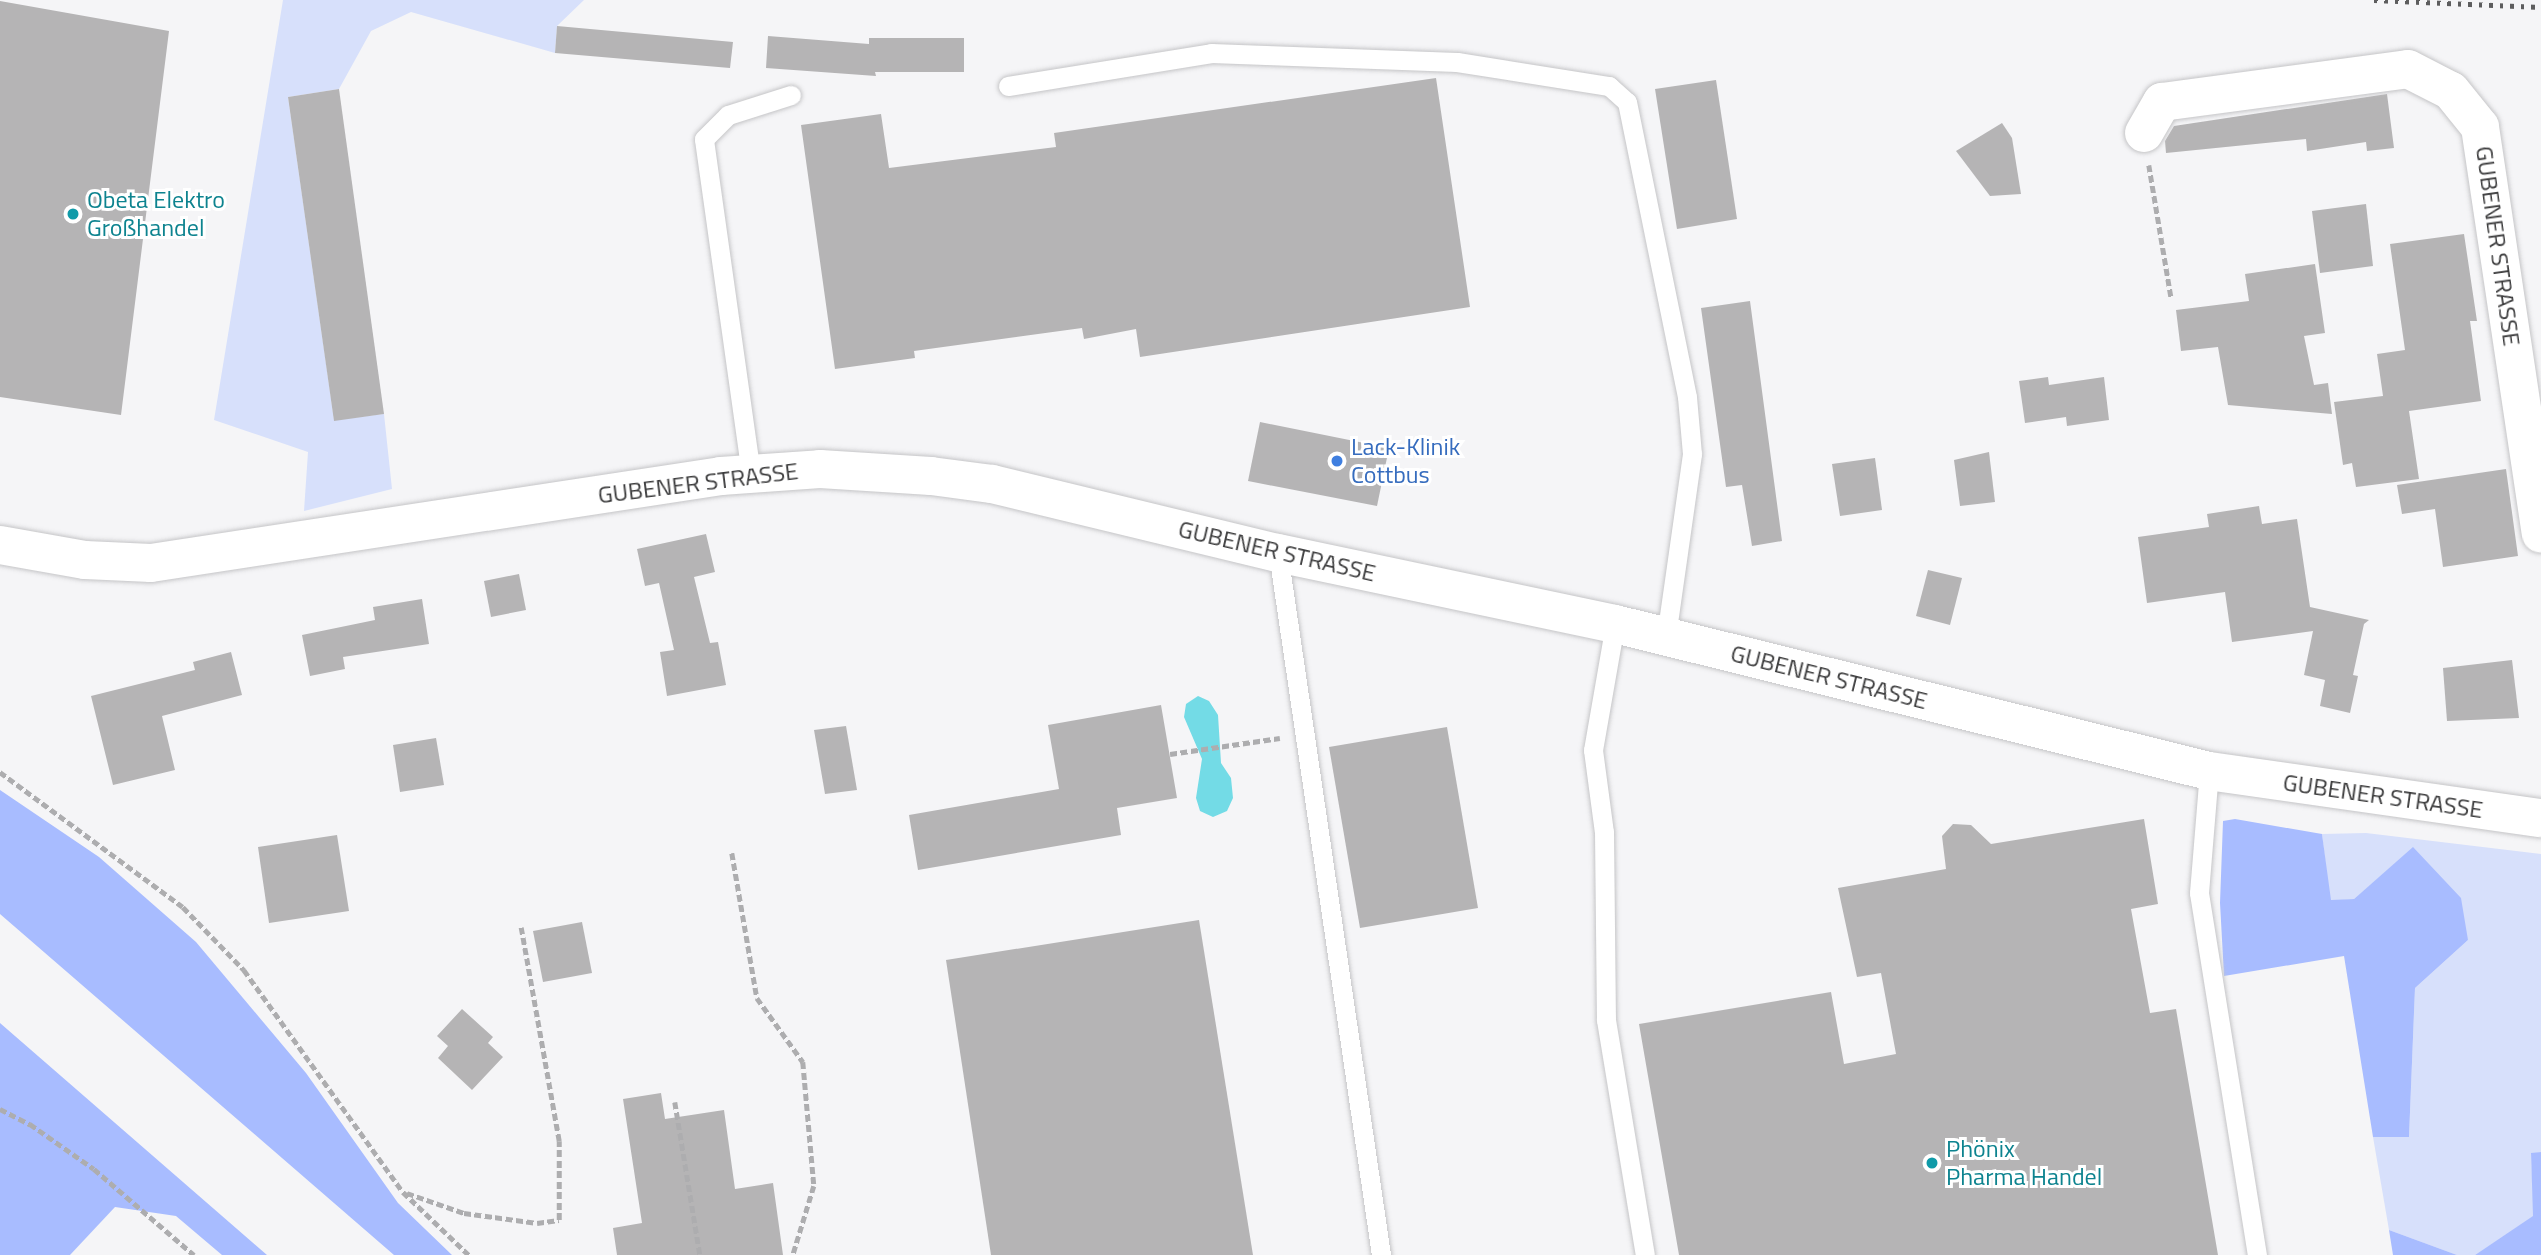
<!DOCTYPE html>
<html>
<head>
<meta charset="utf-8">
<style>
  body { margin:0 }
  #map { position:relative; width:2541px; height:1255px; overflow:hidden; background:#f5f5f7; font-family:"Titillium Web",sans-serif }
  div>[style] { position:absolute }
  .green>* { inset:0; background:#d7e0fb }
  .forest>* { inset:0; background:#a8bcff }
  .water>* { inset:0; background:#73dbe6 }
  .building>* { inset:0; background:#b5b4b5 }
  .path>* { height:4.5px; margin-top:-2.25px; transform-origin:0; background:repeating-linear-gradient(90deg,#adadaf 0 7px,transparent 0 10.5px) }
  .roads { filter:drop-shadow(0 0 2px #c5c5c7) drop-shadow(0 0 2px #c5c5c7) }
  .service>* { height:19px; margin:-9.5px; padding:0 9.5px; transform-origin:9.5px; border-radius:9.5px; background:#fff }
  .minor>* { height:38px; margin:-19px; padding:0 19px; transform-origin:19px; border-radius:19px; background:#fff }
  .rail>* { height:5px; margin-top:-2.5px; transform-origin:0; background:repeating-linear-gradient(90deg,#5d5d5e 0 3.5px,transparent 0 10.5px) }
  .dots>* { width:19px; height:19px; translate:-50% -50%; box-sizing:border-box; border:4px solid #fff; border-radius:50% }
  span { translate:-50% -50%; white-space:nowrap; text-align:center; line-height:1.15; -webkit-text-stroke:6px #fff; paint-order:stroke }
  .culture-label { font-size:24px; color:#0d838f }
  .left { translate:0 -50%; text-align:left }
  .street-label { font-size:24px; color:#3a3a3b }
  .shop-label { font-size:24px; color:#366cbe }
</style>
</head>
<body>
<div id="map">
  <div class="green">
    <i style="clip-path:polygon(283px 0,584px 0,557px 26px,555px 53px,411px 12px,371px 31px,339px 89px,288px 97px,334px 420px,384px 414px,392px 489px,304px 511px,308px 452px,214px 420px)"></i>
    <i style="clip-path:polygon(2366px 833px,2541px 854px,2541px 1152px,2531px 1154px,2534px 1216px,2475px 1255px,2457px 1255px,2389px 1230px,2373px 1137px,2409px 1137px,2415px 988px,2468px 940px,2413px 848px,2354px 899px,2330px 901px,2322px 834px)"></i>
  </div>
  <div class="forest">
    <i style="clip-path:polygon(0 790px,99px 857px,196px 942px,306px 1073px,398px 1203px,452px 1255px,394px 1255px,0 914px)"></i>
    <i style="clip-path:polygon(2235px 819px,2322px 834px,2331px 900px,2354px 899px,2413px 847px,2461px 898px,2468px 940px,2415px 988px,2409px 1137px,2373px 1137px,2344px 956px,2224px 976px,2220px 903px,2223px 821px)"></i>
    <i style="clip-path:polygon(0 1023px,267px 1255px,222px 1255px,176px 1216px,115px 1207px,70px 1255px,0 1255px)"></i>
    <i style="clip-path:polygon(2541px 1152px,2541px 1255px,2475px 1255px,2533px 1216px,2531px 1153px)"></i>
    <i style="clip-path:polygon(2389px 1230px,2457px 1255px,2393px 1255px)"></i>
  </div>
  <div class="water">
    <i style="clip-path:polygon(1198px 696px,1209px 701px,1218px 715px,1221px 763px,1231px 778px,1233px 798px,1227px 811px,1213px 817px,1200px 811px,1196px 798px,1202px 759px,1184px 717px,1186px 704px)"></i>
  </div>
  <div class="building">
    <i style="clip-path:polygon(0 1px,169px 31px,121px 415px,0 397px)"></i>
    <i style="clip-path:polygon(557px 26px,733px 42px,730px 68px,555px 53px)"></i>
    <i style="clip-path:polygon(768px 36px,869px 44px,869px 38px,964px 38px,964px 72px,875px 72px,876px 76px,766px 68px)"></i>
    <i style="clip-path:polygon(1436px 78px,1470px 307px,1140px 357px,1136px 329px,1084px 339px,1082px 328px,914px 351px,915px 358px,835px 369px,801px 125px,881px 114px,889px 168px,1056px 147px,1054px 133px)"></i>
    <i style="clip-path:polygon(1716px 80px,1737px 219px,1677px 229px,1655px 89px)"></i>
    <i style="clip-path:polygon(339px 89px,384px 414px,334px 421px,288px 97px)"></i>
    <i style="clip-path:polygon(2387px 94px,2394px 148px,2367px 151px,2366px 142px,2307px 151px,2306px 139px,2166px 153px,2165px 141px,2174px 126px)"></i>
    <i style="clip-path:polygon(2002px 123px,2012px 138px,2021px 194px,1990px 196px,1956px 151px)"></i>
    <i style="clip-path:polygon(2366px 204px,2373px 266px,2320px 273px,2312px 211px)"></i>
    <i style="clip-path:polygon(2464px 234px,2477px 321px,2470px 321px,2481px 401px,2409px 411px,2419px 479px,2356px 487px,2352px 463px,2343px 465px,2334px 402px,2383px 396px,2377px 354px,2405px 350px,2390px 244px)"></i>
    <i style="clip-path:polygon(2315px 264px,2325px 333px,2304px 336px,2314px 385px,2328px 383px,2332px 414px,2228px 405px,2218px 347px,2181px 351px,2176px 310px,2249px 301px,2245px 274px)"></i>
    <i style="clip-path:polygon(1750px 301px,1782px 541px,1752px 546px,1742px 485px,1726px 487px,1701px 308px)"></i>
    <i style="clip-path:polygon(2048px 377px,2049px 385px,2104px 377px,2109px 420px,2067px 426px,2066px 417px,2025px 423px,2019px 381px)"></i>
    <i style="clip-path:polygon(1260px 422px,1389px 448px,1377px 506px,1248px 481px)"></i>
    <i style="clip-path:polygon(1989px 452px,1995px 502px,1960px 506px,1954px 460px)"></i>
    <i style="clip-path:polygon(1875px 458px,1882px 510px,1840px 516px,1832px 464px)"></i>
    <i style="clip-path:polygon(2506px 469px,2518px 556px,2443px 567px,2435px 509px,2402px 514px,2397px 485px)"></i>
    <i style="clip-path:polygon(2259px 506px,2262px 524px,2297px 519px,2310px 607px,2369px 620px,2364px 624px,2353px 675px,2358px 676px,2350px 713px,2320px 706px,2325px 680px,2304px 675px,2313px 631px,2232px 642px,2225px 592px,2147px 603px,2138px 537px,2209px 527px,2207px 514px)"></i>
    <i style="clip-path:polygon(706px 534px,715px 572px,694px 577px,710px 643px,718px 642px,726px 685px,667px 696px,660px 652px,674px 650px,659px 583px,645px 586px,637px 549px)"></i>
    <i style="clip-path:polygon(1928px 570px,1962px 578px,1950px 625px,1916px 616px)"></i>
    <i style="clip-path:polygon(519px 574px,526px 610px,491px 617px,484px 581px)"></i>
    <i style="clip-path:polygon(422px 599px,429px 644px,343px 657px,345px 669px,310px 676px,302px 635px,375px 620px,373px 607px)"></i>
    <i style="clip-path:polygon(231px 652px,242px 695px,162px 716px,175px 770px,113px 785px,91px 696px,195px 670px,193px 662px)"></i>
    <i style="clip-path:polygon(2512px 660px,2519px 718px,2447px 721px,2443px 668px)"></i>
    <i style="clip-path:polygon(1161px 705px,1177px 798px,1117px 808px,1121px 835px,918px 870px,909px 815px,1059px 789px,1048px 725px)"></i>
    <i style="clip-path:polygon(846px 726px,857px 790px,825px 794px,814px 730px)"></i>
    <i style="clip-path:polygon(1447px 727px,1478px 908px,1360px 928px,1329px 747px)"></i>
    <i style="clip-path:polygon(436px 738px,444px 785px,400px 792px,393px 745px)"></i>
    <i style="clip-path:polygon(2144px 819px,2158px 904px,2131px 909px,2150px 1013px,2176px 1009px,2218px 1255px,1679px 1255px,1639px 1024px,1831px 992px,1844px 1064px,1896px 1054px,1881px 973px,1857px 977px,1838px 888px,1946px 869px,1942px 836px,1953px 824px,1971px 825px,1991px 844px)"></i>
    <i style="clip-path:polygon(337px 835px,349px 911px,269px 923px,258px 847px)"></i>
    <i style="clip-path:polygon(1199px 920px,1253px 1255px,991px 1255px,946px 960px)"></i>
    <i style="clip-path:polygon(582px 922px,592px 973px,543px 982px,533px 931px)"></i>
    <i style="clip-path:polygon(462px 1009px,493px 1037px,488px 1043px,503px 1057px,472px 1090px,438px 1058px,448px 1046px,437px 1036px)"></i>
    <i style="clip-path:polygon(661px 1093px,665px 1119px,724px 1110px,735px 1189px,773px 1183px,783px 1255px,617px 1255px,613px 1228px,642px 1223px,623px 1099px)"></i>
  </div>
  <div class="path">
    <i style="left:2149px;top:165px;width:134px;rotate:80.5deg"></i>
    <i style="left:1170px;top:754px;width:111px;rotate:-8.3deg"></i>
    <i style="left:0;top:772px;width:227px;rotate:36.4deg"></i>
    <i style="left:183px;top:907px;width:88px;rotate:45.9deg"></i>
    <i style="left:244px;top:970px;width:273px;rotate:54.4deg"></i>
    <i style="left:403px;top:1192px;width:91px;rotate:43.7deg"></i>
    <i style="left:732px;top:853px;width:147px;rotate:80.2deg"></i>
    <i style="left:757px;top:998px;width:79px;rotate:54.3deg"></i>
    <i style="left:803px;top:1062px;width:124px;rotate:84.9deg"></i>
    <i style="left:814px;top:1186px;width:72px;rotate:106.9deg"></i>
    <i style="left:675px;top:1102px;width:155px;rotate:80.7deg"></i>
    <i style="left:0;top:1109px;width:34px;rotate:27deg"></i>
    <i style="left:30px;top:1124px;width:78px;rotate:35.1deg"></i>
    <i style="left:94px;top:1169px;width:132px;rotate:40.7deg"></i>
    <i style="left:407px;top:1193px;width:60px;rotate:19.3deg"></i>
    <i style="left:464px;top:1213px;width:74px;rotate:7.8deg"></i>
    <i style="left:537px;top:1223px;width:22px;rotate:-8deg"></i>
    <i style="left:559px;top:1220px;width:79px;rotate:-90deg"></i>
    <i style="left:559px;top:1141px;width:217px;rotate:-100.1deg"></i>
  </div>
  <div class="roads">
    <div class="service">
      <i style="left:1008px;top:86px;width:206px;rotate:-9.2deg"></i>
      <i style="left:1211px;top:53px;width:246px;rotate:2.1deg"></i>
      <i style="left:1457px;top:62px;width:154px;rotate:9deg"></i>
      <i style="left:1609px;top:86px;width:24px;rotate:42deg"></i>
      <i style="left:1627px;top:102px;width:301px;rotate:78.5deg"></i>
      <i style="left:1687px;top:397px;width:57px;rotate:85deg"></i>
      <i style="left:1692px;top:454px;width:185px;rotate:98.1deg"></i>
      <i style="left:751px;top:474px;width:338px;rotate:-98deg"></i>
      <i style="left:704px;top:139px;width:34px;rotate:-45deg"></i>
      <i style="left:728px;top:115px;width:66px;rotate:-17.6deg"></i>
      <i style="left:1278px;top:553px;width:710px;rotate:81.65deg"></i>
      <i style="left:1615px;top:624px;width:128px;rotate:99.9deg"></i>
      <i style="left:1593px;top:750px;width:83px;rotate:82.4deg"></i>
      <i style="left:1604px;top:832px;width:188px;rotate:89.4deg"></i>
      <i style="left:1606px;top:1020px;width:238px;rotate:80.6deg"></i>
      <i style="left:2209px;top:771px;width:122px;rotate:94.7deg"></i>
      <i style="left:2199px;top:893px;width:367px;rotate:80.9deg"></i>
    </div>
    <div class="minor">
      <i style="left:2144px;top:133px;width:36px;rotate:-60deg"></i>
      <i style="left:2162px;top:102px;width:248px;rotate:-7.6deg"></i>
      <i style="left:2408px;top:69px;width:48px;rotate:27.1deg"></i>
      <i style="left:2451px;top:91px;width:46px;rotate:51.1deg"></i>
      <i style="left:2480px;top:127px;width:411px;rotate:81.5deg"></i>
      <i style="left:0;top:545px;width:86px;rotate:10deg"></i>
      <i style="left:85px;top:560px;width:66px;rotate:2.6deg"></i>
      <i style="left:151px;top:563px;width:577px;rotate:-8.68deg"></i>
      <i style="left:721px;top:476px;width:99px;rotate:-4deg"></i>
      <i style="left:820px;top:469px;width:111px;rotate:3.6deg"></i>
      <i style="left:931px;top:476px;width:62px;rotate:7.5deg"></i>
      <i style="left:992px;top:484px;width:294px;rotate:13.6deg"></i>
      <i style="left:1278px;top:553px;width:344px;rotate:11.9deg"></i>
      <i style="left:1615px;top:624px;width:612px;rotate:13.9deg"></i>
      <i style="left:2209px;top:771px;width:335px;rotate:8.1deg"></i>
    </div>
  </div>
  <div class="rail">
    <i style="left:2374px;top:0;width:167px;rotate:2.4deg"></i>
  </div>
  <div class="dots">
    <i style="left:73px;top:214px;background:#0f9aa8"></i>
    <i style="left:1337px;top:461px;background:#3f7fe0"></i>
    <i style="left:1932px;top:1163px;background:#0f9aa8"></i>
  </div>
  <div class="culture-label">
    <span class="left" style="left:87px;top:214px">Obeta Elektro<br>Großhandel</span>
    <span class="left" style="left:1946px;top:1163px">Phönix<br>Pharma Handel</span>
  </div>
  <div class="street-label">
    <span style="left:2498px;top:246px;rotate:82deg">GUBENER STRASSE</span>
    <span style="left:698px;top:483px;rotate:-7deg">GUBENER STRASSE</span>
    <span style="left:1277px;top:551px;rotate:13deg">GUBENER STRASSE</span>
    <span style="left:1829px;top:677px;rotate:14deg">GUBENER STRASSE</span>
    <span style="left:2383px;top:796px;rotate:8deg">GUBENER STRASSE</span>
  </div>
  <div class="shop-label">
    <span class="left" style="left:1351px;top:461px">Lack-Klinik<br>Cottbus</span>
  </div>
</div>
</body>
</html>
